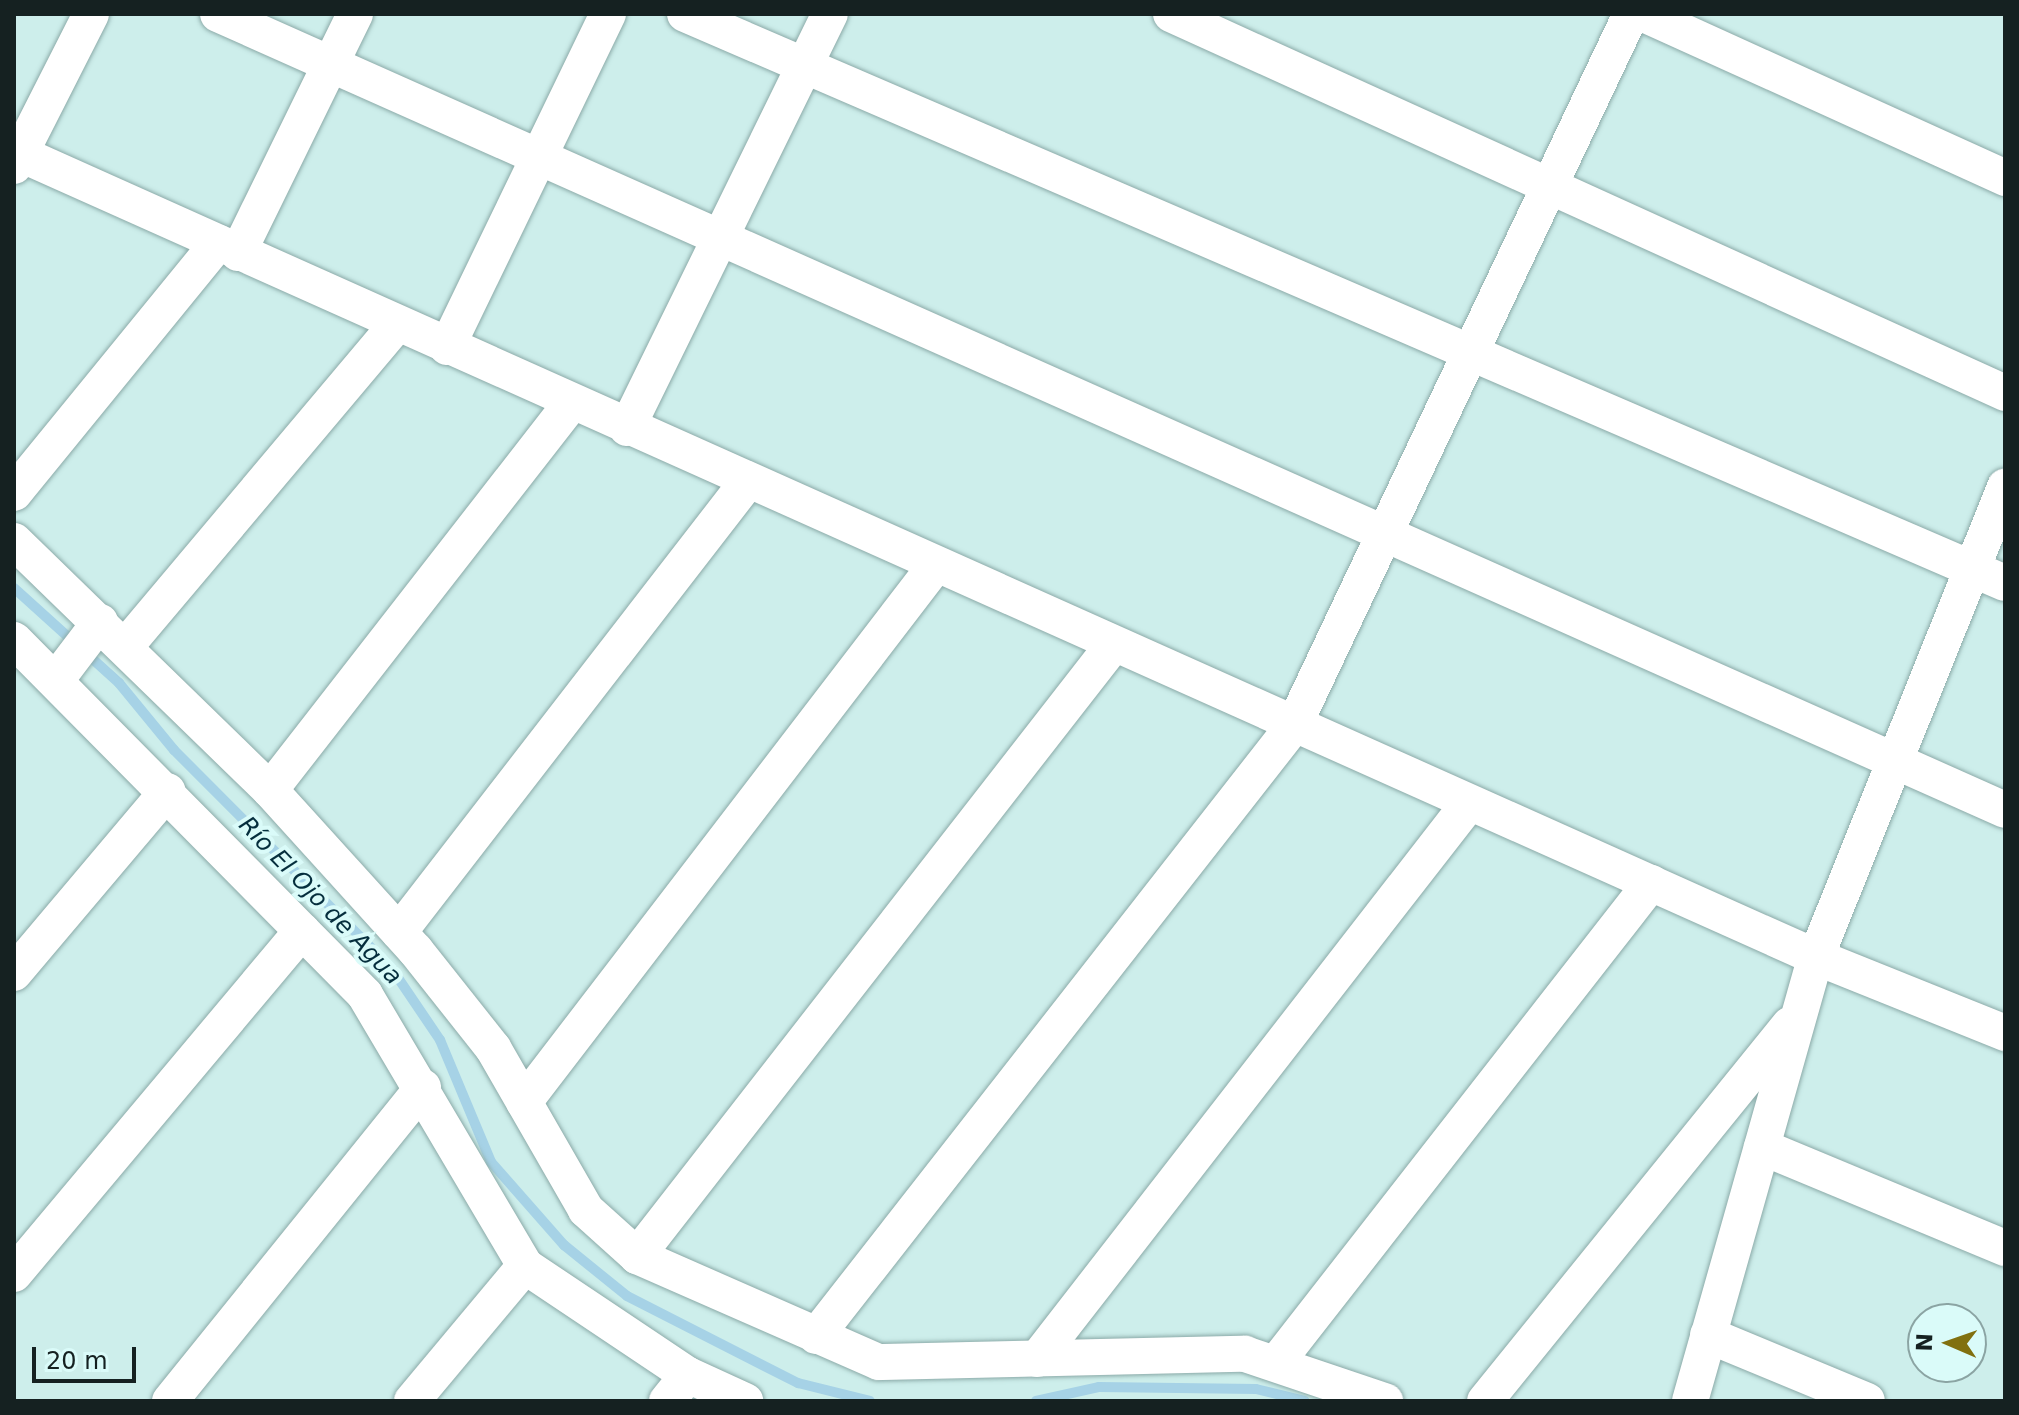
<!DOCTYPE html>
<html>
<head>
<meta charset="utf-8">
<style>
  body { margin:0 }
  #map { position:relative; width:2019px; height:1415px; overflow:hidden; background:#cdeeeb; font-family:"DejaVu Sans",sans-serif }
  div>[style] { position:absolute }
  .stream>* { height:10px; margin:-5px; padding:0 5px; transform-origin:5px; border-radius:5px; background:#a6d2e6 }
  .roads { filter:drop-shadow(0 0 2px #8baaa8) drop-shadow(0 0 2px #8baaa8) }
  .street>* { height:36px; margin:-18px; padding:0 18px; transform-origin:18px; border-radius:18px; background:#fff }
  span { translate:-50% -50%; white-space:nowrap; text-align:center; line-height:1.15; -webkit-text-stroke:8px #dafbf9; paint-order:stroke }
  .water-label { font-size:24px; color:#052e3d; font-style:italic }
  .frame { position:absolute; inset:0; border:16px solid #152121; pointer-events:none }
  .north { position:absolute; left:1907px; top:1303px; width:80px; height:80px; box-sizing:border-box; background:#dafbf9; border:2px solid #8ba4a3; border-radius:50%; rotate:272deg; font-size:22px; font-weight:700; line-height:32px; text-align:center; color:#152121 }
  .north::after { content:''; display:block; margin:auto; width:28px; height:36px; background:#81700f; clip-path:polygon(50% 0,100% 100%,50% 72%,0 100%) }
  .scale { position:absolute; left:32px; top:1347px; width:104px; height:36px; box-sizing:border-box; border:4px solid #152121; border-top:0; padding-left:10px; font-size:24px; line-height:28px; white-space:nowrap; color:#152121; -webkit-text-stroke:6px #dafbf9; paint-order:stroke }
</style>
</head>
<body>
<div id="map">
  <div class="stream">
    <i style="left:14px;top:588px;width:142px;rotate:42.1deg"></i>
    <i style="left:119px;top:683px;width:87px;rotate:50.6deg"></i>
    <i style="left:174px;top:750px;width:309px;rotate:45.1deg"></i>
    <i style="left:392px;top:969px;width:86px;rotate:55.9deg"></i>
    <i style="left:440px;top:1040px;width:132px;rotate:67.3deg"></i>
    <i style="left:491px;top:1162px;width:111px;rotate:48.7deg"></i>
    <i style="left:564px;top:1245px;width:81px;rotate:39deg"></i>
    <i style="left:627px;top:1296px;width:192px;rotate:27deg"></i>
    <i style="left:798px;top:1383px;width:74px;rotate:14deg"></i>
    <i style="left:1036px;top:1401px;width:65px;rotate:-12.5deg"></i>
    <i style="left:1099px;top:1387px;width:157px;rotate:0.7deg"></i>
    <i style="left:1256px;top:1389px;width:50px;rotate:13.8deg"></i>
  </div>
  <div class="roads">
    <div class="street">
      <i style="left:218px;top:14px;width:1956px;rotate:24.01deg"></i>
      <i style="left:685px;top:14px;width:1437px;rotate:23.32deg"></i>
      <i style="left:1171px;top:14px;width:916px;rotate:24.44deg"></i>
      <i style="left:1644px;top:14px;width:397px;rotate:24.4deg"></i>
      <i style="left:14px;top:151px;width:1974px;rotate:24.1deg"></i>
      <i style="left:1816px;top:957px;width:204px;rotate:21.9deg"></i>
      <i style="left:14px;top:166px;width:170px;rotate:-63.1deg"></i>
      <i style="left:238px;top:253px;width:266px;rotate:-63.9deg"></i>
      <i style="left:447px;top:347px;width:370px;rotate:-64.2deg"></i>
      <i style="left:627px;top:428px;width:461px;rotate:-63.9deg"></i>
      <i style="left:14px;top:493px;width:323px;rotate:-50.8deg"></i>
      <i style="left:14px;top:541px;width:357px;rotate:44.2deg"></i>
      <i style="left:270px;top:790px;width:217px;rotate:47.8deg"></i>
      <i style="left:416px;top:951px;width:124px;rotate:51.6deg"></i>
      <i style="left:493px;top:1048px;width:187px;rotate:60.1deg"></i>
      <i style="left:586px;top:1210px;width:69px;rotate:42deg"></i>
      <i style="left:637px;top:1256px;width:264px;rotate:23.7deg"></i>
      <i style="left:879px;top:1362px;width:366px;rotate:-1.3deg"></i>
      <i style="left:1245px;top:1354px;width:148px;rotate:18.6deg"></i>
      <i style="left:14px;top:640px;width:499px;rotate:45.3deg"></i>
      <i style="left:365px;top:995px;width:315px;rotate:59.4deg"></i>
      <i style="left:525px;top:1266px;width:196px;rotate:33.8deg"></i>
      <i style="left:688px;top:1375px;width:63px;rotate:24.5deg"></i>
      <i style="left:125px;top:647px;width:422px;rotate:-49.9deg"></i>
      <i style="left:56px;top:680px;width:73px;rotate:-52.8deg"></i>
      <i style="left:270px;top:790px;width:490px;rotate:-52.1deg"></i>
      <i style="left:399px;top:932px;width:569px;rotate:-52.28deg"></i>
      <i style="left:14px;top:973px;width:238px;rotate:-49.8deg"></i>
      <i style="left:524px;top:1102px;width:675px;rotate:-52.52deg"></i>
      <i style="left:1762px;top:1147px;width:263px;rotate:22.6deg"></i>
      <i style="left:637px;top:1256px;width:775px;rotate:-52.08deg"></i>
      <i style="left:14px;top:1274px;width:448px;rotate:-50deg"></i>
      <i style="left:1708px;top:1335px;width:172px;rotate:22.5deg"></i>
      <i style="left:816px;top:1336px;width:776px;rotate:-51.96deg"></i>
      <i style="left:1294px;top:725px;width:787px;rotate:-64.64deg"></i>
      <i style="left:1037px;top:1359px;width:704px;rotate:-52.15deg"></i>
      <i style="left:1277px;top:1362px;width:608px;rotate:-52.02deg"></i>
      <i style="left:170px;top:1401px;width:403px;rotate:-51.1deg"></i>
      <i style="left:412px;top:1401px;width:176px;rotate:-50.1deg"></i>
      <i style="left:667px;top:1401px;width:33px;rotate:-51deg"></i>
      <i style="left:1485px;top:1401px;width:484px;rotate:-51deg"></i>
      <i style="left:1690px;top:1401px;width:462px;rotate:-74.2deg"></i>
      <i style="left:1816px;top:957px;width:507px;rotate:-68.09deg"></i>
    </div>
  </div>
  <div class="water-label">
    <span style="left:320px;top:901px;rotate:46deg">Río El Ojo de Agua</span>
  </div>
  <div class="frame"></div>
  <div class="north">N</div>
  <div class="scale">20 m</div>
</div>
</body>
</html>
